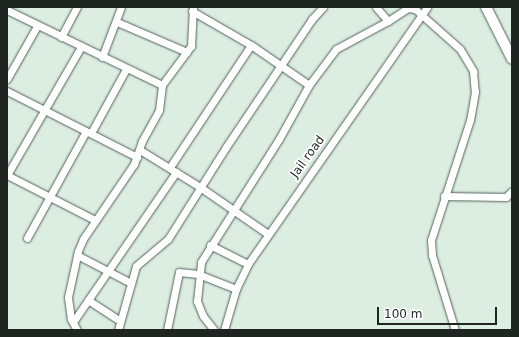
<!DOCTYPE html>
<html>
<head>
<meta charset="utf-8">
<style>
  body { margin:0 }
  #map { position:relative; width:519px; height:337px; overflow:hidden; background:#dcede2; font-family:"DejaVu Sans",sans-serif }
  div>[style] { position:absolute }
  .roads { filter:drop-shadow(0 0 1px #536259) drop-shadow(0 0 1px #536259) }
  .minor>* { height:7px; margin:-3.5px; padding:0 3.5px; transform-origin:3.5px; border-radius:3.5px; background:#fff }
  .secondary>* { height:10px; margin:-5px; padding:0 5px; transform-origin:5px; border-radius:5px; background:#fff }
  span { translate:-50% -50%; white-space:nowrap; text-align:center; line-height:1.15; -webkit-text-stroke:3.5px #fff; paint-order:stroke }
  .street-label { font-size:12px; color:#1f2521 }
  .frame { position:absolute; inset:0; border:8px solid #1f2521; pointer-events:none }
  .scale { position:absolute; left:377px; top:307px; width:120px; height:18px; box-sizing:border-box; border:2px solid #1f2521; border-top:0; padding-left:5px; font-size:12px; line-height:14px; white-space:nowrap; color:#1f2521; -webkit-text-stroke:3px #fff; paint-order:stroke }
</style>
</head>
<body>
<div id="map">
  <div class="roads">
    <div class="minor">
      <i style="left:7px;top:10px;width:172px;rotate:25.8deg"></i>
      <i style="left:192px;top:11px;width:68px;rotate:30deg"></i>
      <i style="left:251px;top:45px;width:70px;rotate:34.6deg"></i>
      <i style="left:309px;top:85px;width:45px;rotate:-53.1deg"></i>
      <i style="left:336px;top:49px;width:59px;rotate:-28.3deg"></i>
      <i style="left:388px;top:21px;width:18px;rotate:-131deg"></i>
      <i style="left:388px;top:21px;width:24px;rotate:-33deg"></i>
      <i style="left:408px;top:8px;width:7px;rotate:8deg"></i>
      <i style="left:415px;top:9px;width:60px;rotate:41.6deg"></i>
      <i style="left:460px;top:49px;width:26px;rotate:59deg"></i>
      <i style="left:473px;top:71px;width:21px;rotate:85deg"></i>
      <i style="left:475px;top:92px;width:28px;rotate:100deg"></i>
      <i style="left:470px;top:120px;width:126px;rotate:108deg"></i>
      <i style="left:431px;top:240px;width:15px;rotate:86deg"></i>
      <i style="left:432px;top:255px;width:78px;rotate:73deg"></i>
      <i style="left:117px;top:22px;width:76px;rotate:23.2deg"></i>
      <i style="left:61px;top:37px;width:34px;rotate:-62deg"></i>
      <i style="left:102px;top:57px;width:53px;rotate:-69.2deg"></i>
      <i style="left:7px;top:79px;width:61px;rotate:-60.5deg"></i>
      <i style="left:7px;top:91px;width:146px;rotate:26.9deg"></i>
      <i style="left:91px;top:133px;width:73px;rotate:-61.3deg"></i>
      <i style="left:140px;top:150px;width:70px;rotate:31.7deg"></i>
      <i style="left:200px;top:187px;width:83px;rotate:34.7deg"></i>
      <i style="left:170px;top:167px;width:146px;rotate:-56.4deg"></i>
      <i style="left:7px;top:175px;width:148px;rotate:-60deg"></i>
      <i style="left:7px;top:175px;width:99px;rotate:27.1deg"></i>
      <i style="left:444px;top:196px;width:62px;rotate:0.9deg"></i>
      <i style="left:506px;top:197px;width:8px;rotate:-45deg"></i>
      <i style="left:27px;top:238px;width:122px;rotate:-61.1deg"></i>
      <i style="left:210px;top:245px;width:42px;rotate:26.6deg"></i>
      <i style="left:77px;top:255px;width:61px;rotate:27.4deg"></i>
      <i style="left:88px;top:300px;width:38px;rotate:33deg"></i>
      <i style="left:73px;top:322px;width:182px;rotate:-55.5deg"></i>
      <i style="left:77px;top:330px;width:13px;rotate:-119deg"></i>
      <i style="left:71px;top:319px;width:22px;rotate:-98deg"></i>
      <i style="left:68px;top:297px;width:47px;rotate:-77.7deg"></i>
      <i style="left:78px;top:251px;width:13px;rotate:-67deg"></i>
      <i style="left:83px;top:239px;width:91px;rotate:-55.8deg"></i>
      <i style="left:134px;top:164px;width:24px;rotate:-71deg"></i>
      <i style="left:142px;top:141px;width:35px;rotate:-61deg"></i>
      <i style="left:159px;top:110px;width:25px;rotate:-83deg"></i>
      <i style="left:162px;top:85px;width:49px;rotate:-53.4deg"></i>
      <i style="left:191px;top:46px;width:39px;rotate:-87deg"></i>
      <i style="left:118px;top:330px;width:66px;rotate:-74.3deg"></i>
      <i style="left:136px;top:266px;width:42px;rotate:-40.2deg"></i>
      <i style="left:168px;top:239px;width:109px;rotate:-57.8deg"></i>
      <i style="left:226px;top:147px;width:154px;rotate:-56.1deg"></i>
      <i style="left:312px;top:19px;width:16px;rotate:-47deg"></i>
      <i style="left:167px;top:330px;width:59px;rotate:-78.3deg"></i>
      <i style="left:179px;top:272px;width:19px;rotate:6deg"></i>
      <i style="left:198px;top:274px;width:41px;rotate:21.5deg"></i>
      <i style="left:214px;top:330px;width:18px;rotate:-128deg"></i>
      <i style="left:203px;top:316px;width:16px;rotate:-112deg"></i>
      <i style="left:197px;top:301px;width:39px;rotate:-84deg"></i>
      <i style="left:201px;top:262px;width:146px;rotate:-57.6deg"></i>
      <i style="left:279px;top:139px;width:62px;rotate:-60.9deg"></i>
      <i style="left:224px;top:330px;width:43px;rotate:-73.7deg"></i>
      <i style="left:236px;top:289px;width:28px;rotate:-64deg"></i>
      <i style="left:248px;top:264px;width:313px;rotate:-55.1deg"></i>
    </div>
    <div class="secondary">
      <i style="left:486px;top:7px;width:58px;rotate:63.4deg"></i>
    </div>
  </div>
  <div class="street-label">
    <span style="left:308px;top:157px;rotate:-54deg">Jail road</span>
  </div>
  <div class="frame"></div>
  <div class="scale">100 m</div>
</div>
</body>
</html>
